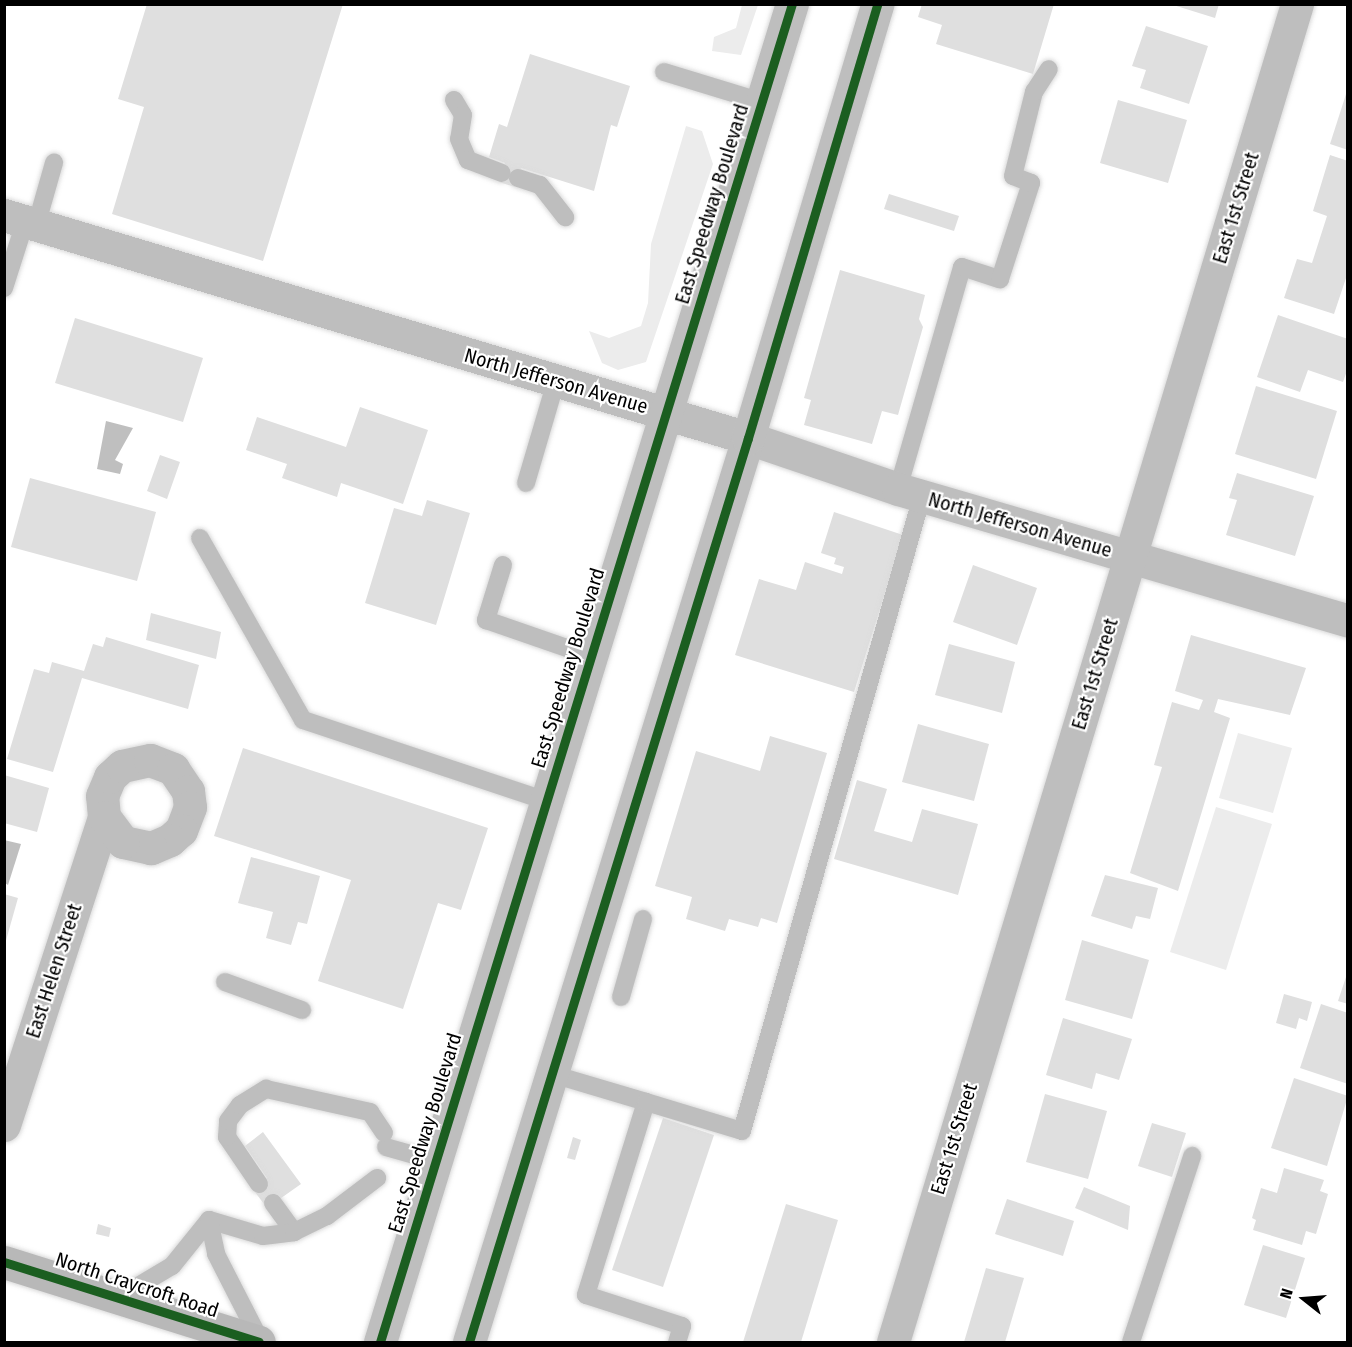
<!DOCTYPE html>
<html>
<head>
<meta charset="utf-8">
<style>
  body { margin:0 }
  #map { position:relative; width:1352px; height:1347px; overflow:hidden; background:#fff; font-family:"Fira Sans Condensed",sans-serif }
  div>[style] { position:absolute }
  .green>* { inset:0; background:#ececec }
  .water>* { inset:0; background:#bfbfbf }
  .building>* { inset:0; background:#dfdfdf }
  .roads { filter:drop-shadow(0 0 2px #dbdbdb) drop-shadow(0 0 2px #dbdbdb) }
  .lane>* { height:18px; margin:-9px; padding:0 9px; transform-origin:9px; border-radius:9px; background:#bebebe }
  .street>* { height:33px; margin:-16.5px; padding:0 16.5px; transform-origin:16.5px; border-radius:16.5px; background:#bebebe }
  .secondary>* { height:33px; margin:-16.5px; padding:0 16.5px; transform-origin:16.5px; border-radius:16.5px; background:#b8b8b8 }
  .primary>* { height:33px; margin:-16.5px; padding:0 16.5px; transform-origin:16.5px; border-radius:16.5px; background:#bebebe }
  .cycleway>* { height:9px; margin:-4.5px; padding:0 4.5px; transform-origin:4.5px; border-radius:4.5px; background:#1b5e20 }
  span { translate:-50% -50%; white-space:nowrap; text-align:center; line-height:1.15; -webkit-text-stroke:4.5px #fff; paint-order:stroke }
  .street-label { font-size:20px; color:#000 }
  .frame { position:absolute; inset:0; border:6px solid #000; pointer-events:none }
  .north { position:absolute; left:1274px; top:1269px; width:60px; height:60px; -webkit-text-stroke:4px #fff; paint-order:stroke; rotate:287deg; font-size:16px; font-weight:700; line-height:24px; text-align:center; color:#000 }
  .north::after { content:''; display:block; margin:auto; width:21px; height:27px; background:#000; clip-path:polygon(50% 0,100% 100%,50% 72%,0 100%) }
</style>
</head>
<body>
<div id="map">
  <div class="green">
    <i style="clip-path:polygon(742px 5px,758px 5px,741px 55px,712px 51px,714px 37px,736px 28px)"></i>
    <i style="clip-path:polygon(686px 126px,702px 131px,713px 164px,646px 362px,618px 370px,602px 363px,589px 331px,609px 338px,641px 326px,648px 303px,651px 244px)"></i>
    <i style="clip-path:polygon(1238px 733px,1292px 748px,1273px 813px,1219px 798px)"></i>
    <i style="clip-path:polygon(1216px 807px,1272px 824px,1226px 970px,1170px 952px)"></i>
  </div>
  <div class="water">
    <i style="clip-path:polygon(106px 421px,133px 428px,115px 460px,123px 464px,120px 474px,97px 469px)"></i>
    <i style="clip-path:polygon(4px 840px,21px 844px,8px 885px,5px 883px)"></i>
  </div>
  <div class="building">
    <i style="clip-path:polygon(147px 4px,343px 4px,263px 261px,112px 214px,144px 107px,118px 99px)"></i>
    <i style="clip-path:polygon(922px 4px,1054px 4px,1033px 74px,936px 44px,942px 25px,918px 17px)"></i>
    <i style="clip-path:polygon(1170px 4px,1219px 4px,1215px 18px)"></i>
    <i style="clip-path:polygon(1146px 26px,1208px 46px,1189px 104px,1140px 88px,1146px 70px,1132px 66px)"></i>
    <i style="clip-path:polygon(530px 54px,630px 86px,617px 127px,611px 125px,594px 191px,521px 168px,515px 187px,499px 182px,505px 163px,489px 157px,499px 124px,507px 127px)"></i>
    <i style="clip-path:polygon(1347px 91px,1348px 91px,1348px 150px,1330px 144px)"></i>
    <i style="clip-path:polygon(1118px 100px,1187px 120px,1168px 183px,1100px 163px)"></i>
    <i style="clip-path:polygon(1330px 155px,1348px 161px,1348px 272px,1334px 314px,1284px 298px,1297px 259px,1312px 263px,1327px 216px,1313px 211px)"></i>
    <i style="clip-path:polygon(889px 194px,959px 216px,954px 231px,884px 209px)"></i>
    <i style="clip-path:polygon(840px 270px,925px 295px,919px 319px,923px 327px,898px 415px,882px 411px,872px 444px,804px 425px,811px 400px,804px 398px)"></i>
    <i style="clip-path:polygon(1278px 315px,1348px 339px,1348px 368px,1343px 382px,1308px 370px,1300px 392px,1257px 377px)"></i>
    <i style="clip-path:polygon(75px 318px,203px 358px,183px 422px,55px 383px)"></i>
    <i style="clip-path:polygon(1256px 386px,1337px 411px,1316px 479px,1235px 454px)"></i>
    <i style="clip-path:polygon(360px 407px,428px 430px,403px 504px,341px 483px,337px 497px,282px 478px,287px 464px,246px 450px,257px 417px,346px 447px)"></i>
    <i style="clip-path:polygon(160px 455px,180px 462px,167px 499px,147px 491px)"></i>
    <i style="clip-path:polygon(1237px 473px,1314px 496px,1295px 556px,1226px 535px,1237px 500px,1229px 498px)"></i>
    <i style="clip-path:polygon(30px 478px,156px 512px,137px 581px,11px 547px)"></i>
    <i style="clip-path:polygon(427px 500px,470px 513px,436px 625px,365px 603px,394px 508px,422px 516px)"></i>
    <i style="clip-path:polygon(834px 512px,903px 535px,854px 692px,735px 655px,759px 579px,796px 590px,805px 562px,842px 574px,844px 567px,834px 564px,836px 558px,821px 553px)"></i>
    <i style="clip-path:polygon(973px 565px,1037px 588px,1017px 645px,953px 622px)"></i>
    <i style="clip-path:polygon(151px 613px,221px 632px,216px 659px,146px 640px)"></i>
    <i style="clip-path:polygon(1191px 635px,1306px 668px,1290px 715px,1218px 699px,1214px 712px,1230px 718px,1178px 891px,1130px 873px,1162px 767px,1154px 765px,1172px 702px,1199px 710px,1203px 700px,1175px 691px)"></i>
    <i style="clip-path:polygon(106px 637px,199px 665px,188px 709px,82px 678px,53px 772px,7px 759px,34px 669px,49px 673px,52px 662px,84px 671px,93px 644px,103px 647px)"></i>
    <i style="clip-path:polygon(949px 644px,1015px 662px,1002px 713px,935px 695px)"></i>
    <i style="clip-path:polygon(918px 724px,989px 744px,974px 801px,902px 782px)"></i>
    <i style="clip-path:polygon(770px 736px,827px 753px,777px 923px,761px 918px,758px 927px,729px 919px,725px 931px,686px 919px,692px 897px,655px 886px,696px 751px,760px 771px)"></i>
    <i style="clip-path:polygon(243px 748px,488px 828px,461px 910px,438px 903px,403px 1009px,318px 981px,351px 880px,214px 836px)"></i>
    <i style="clip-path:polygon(4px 775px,49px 788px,37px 832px,4px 823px)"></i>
    <i style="clip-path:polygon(857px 780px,887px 789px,874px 831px,912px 842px,922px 809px,978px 824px,958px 895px,834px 859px)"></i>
    <i style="clip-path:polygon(251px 857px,320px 876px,307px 924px,298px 922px,291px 945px,266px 938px,273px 912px,238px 903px)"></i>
    <i style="clip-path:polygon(1105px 875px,1158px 888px,1150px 919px,1136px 916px,1132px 929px,1091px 916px)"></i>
    <i style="clip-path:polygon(4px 894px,18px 898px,5px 944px,4px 944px)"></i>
    <i style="clip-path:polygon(1082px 940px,1149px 960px,1132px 1019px,1065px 1000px)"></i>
    <i style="clip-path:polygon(1347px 974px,1348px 974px,1348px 1004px,1338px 1001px)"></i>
    <i style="clip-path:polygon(1284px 994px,1312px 1002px,1307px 1021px,1299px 1018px,1296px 1029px,1276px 1023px)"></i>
    <i style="clip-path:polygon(1321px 1004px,1348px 1013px,1348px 1084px,1300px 1068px)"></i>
    <i style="clip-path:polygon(1063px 1018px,1132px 1039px,1119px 1080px,1096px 1073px,1092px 1089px,1046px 1075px)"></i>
    <i style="clip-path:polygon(1294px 1078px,1348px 1096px,1327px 1166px,1271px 1148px)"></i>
    <i style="clip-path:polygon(1045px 1094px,1107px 1111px,1088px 1179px,1026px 1162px)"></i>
    <i style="clip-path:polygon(663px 1118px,714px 1135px,663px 1287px,612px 1270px)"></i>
    <i style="clip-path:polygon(1152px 1123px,1186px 1133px,1172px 1177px,1138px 1166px)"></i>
    <i style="clip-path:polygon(263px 1132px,301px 1184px,267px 1208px,252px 1188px,267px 1178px,245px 1146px)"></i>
    <i style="clip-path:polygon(573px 1137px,581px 1140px,575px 1160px,567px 1158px)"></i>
    <i style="clip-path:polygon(1284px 1168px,1324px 1180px,1320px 1191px,1328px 1194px,1316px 1234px,1306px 1231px,1302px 1245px,1253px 1230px,1256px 1220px,1252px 1218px,1261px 1188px,1277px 1193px)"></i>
    <i style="clip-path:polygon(1084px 1187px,1130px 1206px,1128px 1230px,1075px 1208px)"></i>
    <i style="clip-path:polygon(1007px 1199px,1074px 1221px,1063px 1256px,995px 1234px)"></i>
    <i style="clip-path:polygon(786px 1204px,838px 1220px,801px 1342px,743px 1342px)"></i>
    <i style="clip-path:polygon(98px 1224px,111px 1228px,109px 1237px,96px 1234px)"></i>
    <i style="clip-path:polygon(1263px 1245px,1305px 1258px,1286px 1318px,1244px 1305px)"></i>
    <i style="clip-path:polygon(986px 1268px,1024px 1278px,1005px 1342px,964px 1342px)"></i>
  </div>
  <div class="roads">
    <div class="lane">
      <i style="left:664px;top:72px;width:102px;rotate:17deg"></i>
      <i style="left:454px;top:100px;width:17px;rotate:59deg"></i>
      <i style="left:463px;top:115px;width:24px;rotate:99deg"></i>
      <i style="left:459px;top:139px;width:23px;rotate:67deg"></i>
      <i style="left:468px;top:160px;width:36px;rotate:21deg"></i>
      <i style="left:518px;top:178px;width:23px;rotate:18deg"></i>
      <i style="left:540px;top:185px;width:41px;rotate:52deg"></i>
      <i style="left:36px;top:226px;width:66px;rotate:-74.1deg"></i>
      <i style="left:4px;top:288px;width:69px;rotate:-72.3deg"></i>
      <i style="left:526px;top:483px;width:106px;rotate:-73.6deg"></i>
      <i style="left:898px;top:489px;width:231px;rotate:-73.9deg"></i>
      <i style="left:962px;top:267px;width:40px;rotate:18deg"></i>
      <i style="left:1000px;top:279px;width:101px;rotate:-72.1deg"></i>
      <i style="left:1031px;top:183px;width:19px;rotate:-159deg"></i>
      <i style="left:1013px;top:176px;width:87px;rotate:-76deg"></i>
      <i style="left:1034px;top:92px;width:27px;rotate:-57deg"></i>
      <i style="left:200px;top:538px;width:209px;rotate:60.5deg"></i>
      <i style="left:303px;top:720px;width:256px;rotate:18.4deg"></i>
      <i style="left:503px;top:565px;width:58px;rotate:107.2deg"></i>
      <i style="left:486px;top:620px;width:110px;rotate:19.1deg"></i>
      <i style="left:225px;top:982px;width:82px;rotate:20deg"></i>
      <i style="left:621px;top:997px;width:81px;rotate:-74.2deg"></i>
      <i style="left:552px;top:1074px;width:98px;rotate:16.6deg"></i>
      <i style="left:646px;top:1102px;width:202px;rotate:107.3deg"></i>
      <i style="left:586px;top:1295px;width:101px;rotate:17.9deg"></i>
      <i style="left:682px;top:1326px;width:17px;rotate:107deg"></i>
      <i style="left:646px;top:1102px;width:100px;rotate:16.8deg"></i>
      <i style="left:742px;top:1131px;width:660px;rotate:-74.17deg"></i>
      <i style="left:386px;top:1147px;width:51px;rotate:15.9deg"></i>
      <i style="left:259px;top:1184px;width:57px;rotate:-124.2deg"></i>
      <i style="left:227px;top:1137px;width:16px;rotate:-86deg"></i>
      <i style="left:228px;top:1121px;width:20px;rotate:-53deg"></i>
      <i style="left:240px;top:1105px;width:31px;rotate:-32deg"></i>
      <i style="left:266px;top:1089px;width:107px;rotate:12.5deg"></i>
      <i style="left:370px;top:1112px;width:25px;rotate:56deg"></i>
      <i style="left:273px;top:1203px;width:36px;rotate:54deg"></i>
      <i style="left:209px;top:1220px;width:56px;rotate:16.5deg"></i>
      <i style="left:263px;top:1236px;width:31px;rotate:-7deg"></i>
      <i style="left:294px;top:1232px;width:37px;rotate:-26deg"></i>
      <i style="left:327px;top:1216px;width:63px;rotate:-37.2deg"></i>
      <i style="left:118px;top:1298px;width:63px;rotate:-30.7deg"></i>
      <i style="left:172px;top:1266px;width:59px;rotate:-51.2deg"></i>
      <i style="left:209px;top:1220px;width:35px;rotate:78deg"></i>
      <i style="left:216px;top:1254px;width:99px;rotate:62.9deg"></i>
      <i style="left:1131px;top:1342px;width:196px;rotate:-71.8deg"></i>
    </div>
    <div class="street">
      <i style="left:4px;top:215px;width:777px;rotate:16.69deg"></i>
      <i style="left:748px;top:438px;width:158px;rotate:18.8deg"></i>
      <i style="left:898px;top:489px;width:469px;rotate:16.3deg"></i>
      <i style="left:4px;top:1125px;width:324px;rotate:-72deg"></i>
      <i style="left:104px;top:817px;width:21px;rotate:-95deg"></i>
      <i style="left:102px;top:796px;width:21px;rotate:-67deg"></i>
      <i style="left:110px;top:777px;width:16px;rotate:-43deg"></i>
      <i style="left:122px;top:766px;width:29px;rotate:-12deg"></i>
      <i style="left:150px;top:760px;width:25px;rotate:21deg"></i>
      <i style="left:173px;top:769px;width:27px;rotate:56deg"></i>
      <i style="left:188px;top:791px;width:16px;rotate:83deg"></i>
      <i style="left:190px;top:807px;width:25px;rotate:111deg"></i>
      <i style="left:181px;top:830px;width:15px;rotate:138deg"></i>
      <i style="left:170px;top:840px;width:21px;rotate:157deg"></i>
      <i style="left:151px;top:848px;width:29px;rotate:-168deg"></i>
      <i style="left:123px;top:842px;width:31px;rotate:-127deg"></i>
      <i style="left:893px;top:1342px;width:1398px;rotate:-73.2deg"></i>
    </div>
    <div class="secondary">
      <i style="left:4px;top:1262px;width:267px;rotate:17.4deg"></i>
    </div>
    <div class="primary">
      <i style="left:380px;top:1342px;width:1400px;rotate:-72.89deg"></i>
      <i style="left:469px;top:1342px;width:946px;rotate:-72.85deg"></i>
      <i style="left:748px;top:438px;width:453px;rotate:-73.4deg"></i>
    </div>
  </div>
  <div class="cycleway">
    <i style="left:4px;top:1262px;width:267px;rotate:17.4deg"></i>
    <i style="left:380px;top:1342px;width:1400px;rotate:-72.89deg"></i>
    <i style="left:469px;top:1342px;width:946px;rotate:-72.85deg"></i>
    <i style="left:748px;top:438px;width:453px;rotate:-73.4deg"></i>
  </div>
  <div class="street-label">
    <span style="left:712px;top:204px;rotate:-73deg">East Speedway Boulevard</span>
    <span style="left:1236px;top:208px;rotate:-73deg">East 1st Street</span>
    <span style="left:556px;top:381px;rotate:16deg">North Jefferson Avenue</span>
    <span style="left:1020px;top:525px;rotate:16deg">North Jefferson Avenue</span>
    <span style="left:568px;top:668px;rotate:-73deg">East Speedway Boulevard</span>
    <span style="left:1095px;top:674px;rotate:-73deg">East 1st Street</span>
    <span style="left:54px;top:971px;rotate:-72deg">East Helen Street</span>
    <span style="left:425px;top:1133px;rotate:-73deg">East Speedway Boulevard</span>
    <span style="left:954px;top:1139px;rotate:-73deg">East 1st Street</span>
    <span style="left:137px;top:1285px;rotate:18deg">North Craycroft Road</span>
  </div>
  <div class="frame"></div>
  <div class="north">N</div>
</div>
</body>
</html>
